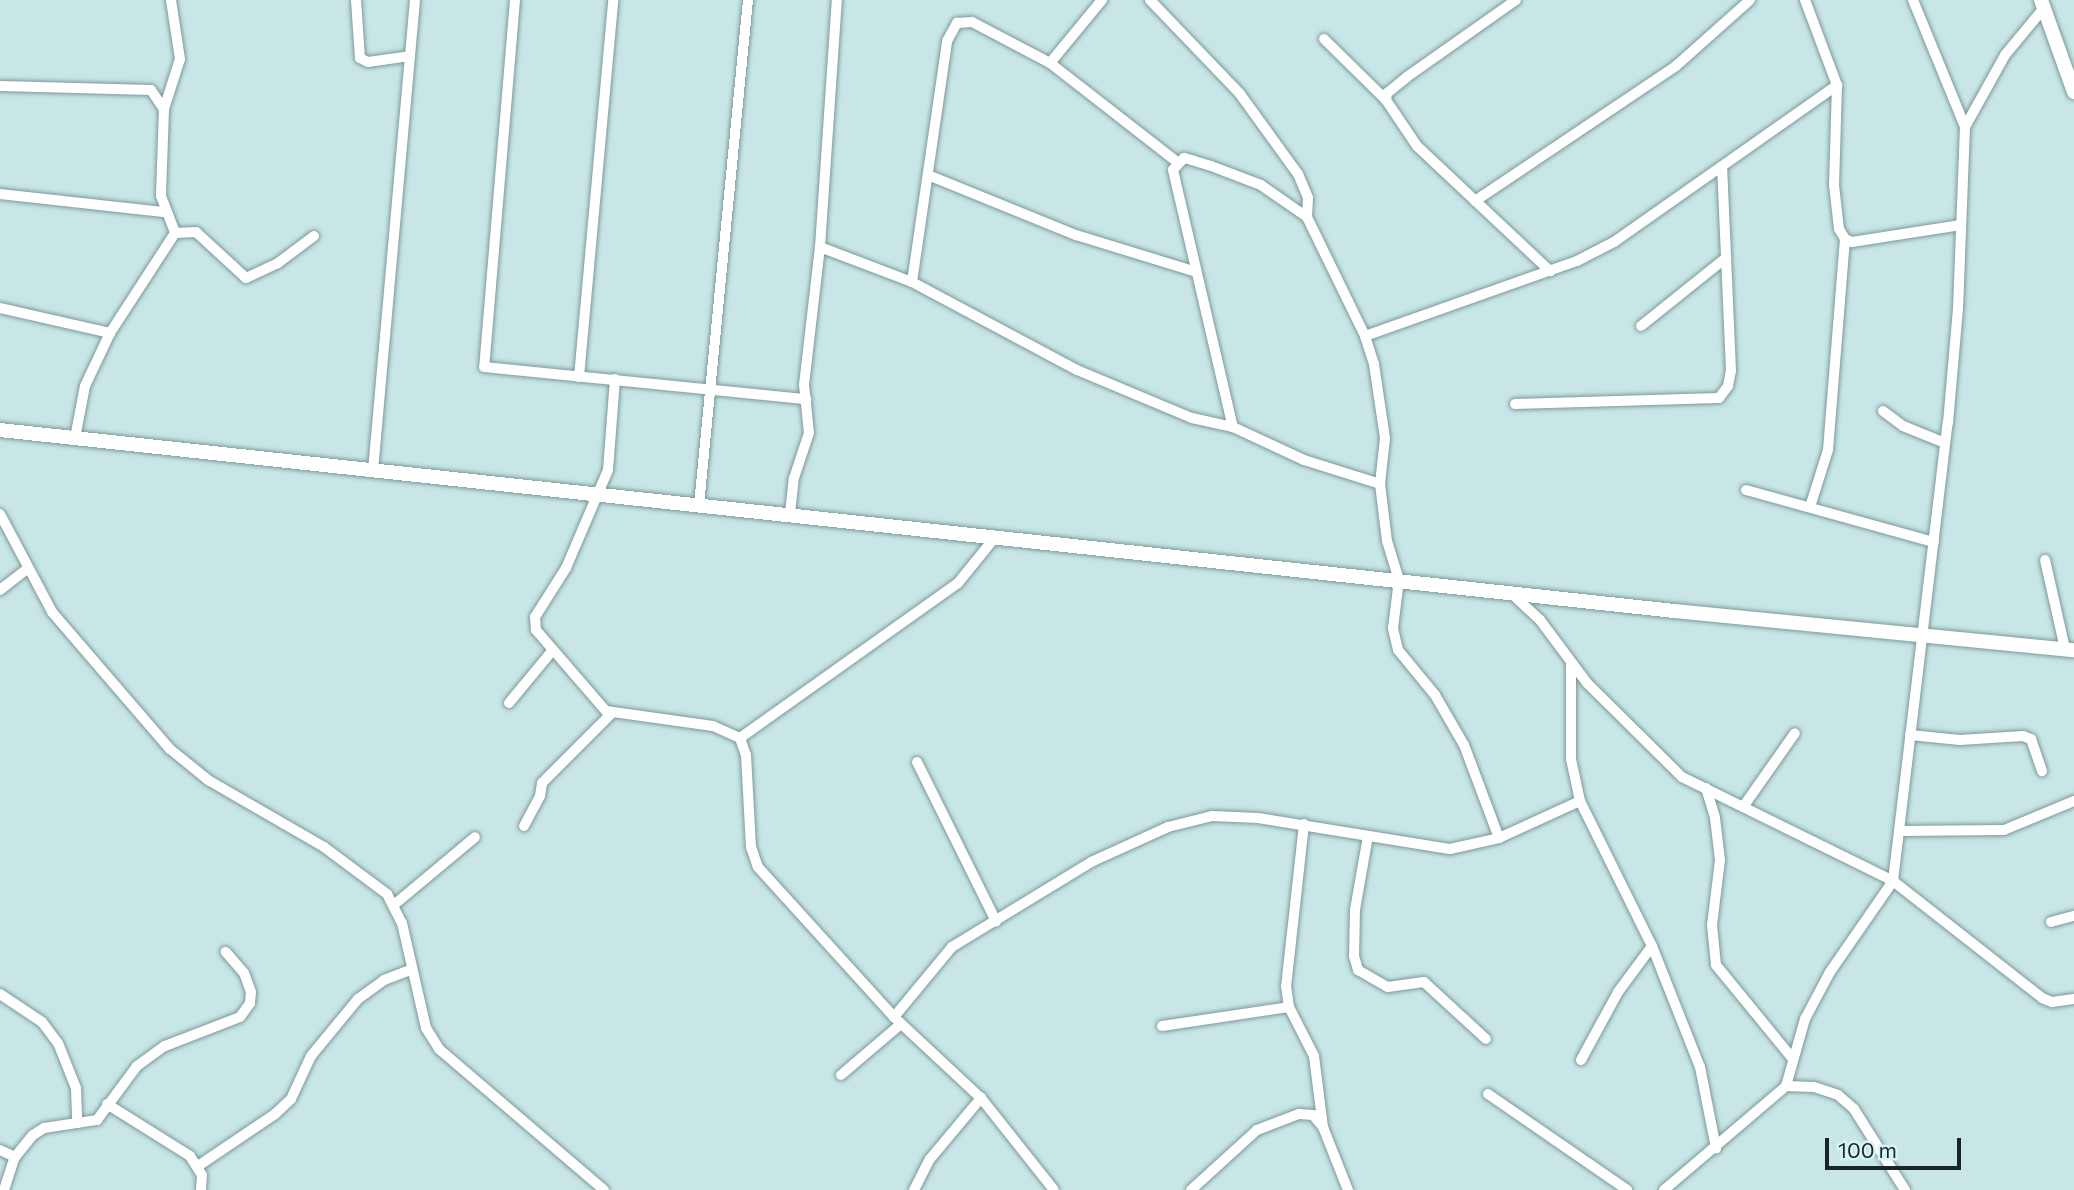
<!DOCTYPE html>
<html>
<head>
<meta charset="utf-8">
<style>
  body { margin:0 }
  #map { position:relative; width:2074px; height:1190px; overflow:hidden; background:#c9e6e7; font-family:Commissioner,sans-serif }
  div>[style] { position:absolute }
  .roads { filter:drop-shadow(0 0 2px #7d999a) drop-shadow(0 0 2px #7d999a) }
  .street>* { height:10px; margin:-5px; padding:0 5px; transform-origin:5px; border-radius:5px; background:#fff }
  .secondary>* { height:14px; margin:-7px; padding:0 7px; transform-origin:7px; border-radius:7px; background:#fff }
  span { translate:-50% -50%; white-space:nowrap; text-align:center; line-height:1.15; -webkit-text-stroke:5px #d6f3f5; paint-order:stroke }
  .scale { position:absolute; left:1825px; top:1138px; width:136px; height:32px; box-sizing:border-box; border:4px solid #192425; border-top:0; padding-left:9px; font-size:21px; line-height:24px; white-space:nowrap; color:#192425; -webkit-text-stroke:5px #d6f3f5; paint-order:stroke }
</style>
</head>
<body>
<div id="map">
  <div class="roads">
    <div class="street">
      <i style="left:356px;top:0;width:58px;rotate:86.1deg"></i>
      <i style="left:360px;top:58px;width:9px;rotate:27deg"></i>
      <i style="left:368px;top:62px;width:42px;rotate:-8.1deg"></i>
      <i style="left:410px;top:56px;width:416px;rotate:95.1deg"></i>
      <i style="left:515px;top:0;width:368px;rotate:94.8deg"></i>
      <i style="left:484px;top:367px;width:324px;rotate:5.7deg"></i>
      <i style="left:1150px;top:0;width:130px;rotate:46.2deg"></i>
      <i style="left:1240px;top:94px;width:99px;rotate:54.1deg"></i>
      <i style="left:1298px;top:174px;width:26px;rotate:67deg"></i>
      <i style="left:1308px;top:198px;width:19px;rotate:93deg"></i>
      <i style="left:1307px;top:217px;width:132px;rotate:64deg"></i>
      <i style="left:1516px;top:0;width:133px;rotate:144.8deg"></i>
      <i style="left:1407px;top:77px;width:26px;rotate:141deg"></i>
      <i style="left:1387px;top:93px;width:7px;rotate:98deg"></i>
      <i style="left:1386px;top:100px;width:55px;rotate:56deg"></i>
      <i style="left:1417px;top:146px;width:183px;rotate:43.2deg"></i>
      <i style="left:1805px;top:0;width:91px;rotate:69.4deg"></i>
      <i style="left:1837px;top:85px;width:100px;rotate:91.7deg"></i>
      <i style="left:1834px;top:185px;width:44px;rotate:83.5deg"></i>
      <i style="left:1839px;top:229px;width:12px;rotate:59deg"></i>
      <i style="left:1845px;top:239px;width:8px;rotate:23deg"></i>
      <i style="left:1852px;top:242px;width:110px;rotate:-8.9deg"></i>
      <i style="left:1913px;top:0;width:137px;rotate:67.7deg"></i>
      <i style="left:1324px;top:39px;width:87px;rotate:44.5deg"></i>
      <i style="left:410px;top:56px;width:56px;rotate:-84.9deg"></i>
      <i style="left:1050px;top:63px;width:82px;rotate:-50.5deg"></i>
      <i style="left:0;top:86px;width:151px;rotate:1.5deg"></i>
      <i style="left:151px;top:90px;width:23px;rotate:56deg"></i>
      <i style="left:164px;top:109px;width:87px;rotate:92deg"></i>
      <i style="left:161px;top:196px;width:40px;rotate:69deg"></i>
      <i style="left:175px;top:233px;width:119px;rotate:123deg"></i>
      <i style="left:110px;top:333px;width:59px;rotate:115.3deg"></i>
      <i style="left:85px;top:386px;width:53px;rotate:100.9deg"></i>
      <i style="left:164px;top:109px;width:52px;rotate:-72.3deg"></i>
      <i style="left:180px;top:59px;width:60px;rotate:-98.7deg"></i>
      <i style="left:928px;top:175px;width:160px;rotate:22.1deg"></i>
      <i style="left:1076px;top:235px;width:126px;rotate:17.1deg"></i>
      <i style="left:0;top:194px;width:164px;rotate:6.3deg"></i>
      <i style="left:1475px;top:201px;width:242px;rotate:-33.9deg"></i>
      <i style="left:1676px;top:66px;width:99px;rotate:-41.7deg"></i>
      <i style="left:1307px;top:217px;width:56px;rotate:-145.2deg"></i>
      <i style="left:1261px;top:185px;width:53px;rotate:-159.2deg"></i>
      <i style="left:1211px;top:166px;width:28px;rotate:-163deg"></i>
      <i style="left:1184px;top:158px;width:16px;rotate:133deg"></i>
      <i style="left:1173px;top:170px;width:264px;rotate:76.9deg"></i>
      <i style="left:1233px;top:427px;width:78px;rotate:24.9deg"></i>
      <i style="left:1304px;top:460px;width:80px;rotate:17.5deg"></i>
      <i style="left:175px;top:233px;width:21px;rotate:-3deg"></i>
      <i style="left:196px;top:232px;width:68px;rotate:42.6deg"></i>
      <i style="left:246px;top:278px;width:35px;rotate:-25deg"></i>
      <i style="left:278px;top:263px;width:45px;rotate:-36.9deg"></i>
      <i style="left:820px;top:247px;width:98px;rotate:20.8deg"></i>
      <i style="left:912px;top:282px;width:187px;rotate:28.1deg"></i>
      <i style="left:1077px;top:370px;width:125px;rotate:22.7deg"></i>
      <i style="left:1192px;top:418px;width:42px;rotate:12.4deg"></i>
      <i style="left:912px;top:282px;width:244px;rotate:-81.7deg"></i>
      <i style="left:947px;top:41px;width:21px;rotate:-61deg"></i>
      <i style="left:957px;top:23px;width:15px;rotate:-4deg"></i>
      <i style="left:972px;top:22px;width:88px;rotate:27.7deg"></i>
      <i style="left:1050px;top:63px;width:161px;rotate:37.9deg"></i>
      <i style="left:0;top:308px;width:113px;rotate:12.8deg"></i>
      <i style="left:1641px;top:326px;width:109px;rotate:-38.7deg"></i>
      <i style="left:579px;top:377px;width:379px;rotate:-84.8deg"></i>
      <i style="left:615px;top:379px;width:91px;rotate:94.4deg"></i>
      <i style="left:608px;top:470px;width:107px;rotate:113.2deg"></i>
      <i style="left:566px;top:568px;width:58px;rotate:122.3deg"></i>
      <i style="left:535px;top:617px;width:13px;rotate:86deg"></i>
      <i style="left:536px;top:630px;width:107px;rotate:49.2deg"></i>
      <i style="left:606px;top:711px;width:108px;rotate:8deg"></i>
      <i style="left:713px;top:726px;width:30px;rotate:24deg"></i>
      <i style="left:740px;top:738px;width:18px;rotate:71deg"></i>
      <i style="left:746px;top:755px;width:92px;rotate:86.9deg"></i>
      <i style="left:751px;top:847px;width:21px;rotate:71deg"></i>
      <i style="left:758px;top:867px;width:202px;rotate:47.8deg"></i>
      <i style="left:894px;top:1017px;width:119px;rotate:43deg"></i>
      <i style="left:981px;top:1098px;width:117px;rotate:51.6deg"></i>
      <i style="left:1515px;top:404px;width:204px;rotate:-1.7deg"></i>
      <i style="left:1719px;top:398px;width:15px;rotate:-53deg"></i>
      <i style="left:1728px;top:386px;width:15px;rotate:-79deg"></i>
      <i style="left:1731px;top:371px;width:204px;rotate:-92.5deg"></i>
      <i style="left:1883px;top:411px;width:25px;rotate:37deg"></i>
      <i style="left:1903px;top:426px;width:45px;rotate:22deg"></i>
      <i style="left:1746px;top:490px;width:195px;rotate:15.5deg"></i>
      <i style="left:699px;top:505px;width:507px;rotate:-84.46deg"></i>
      <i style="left:1810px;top:507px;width:60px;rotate:-72.5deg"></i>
      <i style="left:1828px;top:450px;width:212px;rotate:-85.4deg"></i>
      <i style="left:0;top:514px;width:111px;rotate:62deg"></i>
      <i style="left:52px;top:612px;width:181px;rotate:49.3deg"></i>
      <i style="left:170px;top:749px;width:49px;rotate:39.2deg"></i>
      <i style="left:208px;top:780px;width:134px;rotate:30deg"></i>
      <i style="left:324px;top:847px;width:79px;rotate:36.7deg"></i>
      <i style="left:387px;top:894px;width:33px;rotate:63deg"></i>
      <i style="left:402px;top:923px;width:108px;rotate:77.1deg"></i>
      <i style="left:426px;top:1028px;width:25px;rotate:58deg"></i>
      <i style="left:439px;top:1049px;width:217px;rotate:40.5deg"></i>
      <i style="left:790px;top:514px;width:36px;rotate:-84deg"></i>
      <i style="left:794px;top:478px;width:47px;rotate:-71.6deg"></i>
      <i style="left:809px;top:433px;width:48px;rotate:-95.9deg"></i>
      <i style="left:804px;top:385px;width:139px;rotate:-83.4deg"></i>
      <i style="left:820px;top:247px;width:248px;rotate:-86.1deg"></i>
      <i style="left:2045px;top:560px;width:91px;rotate:77.3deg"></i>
      <i style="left:0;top:590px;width:34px;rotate:-38deg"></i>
      <i style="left:1511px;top:593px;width:40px;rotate:43deg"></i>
      <i style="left:1540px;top:620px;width:79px;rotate:53.3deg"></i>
      <i style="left:1587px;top:683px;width:134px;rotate:44.7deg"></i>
      <i style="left:1682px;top:777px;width:235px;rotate:26.2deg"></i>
      <i style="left:1893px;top:881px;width:189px;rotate:38.1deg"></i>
      <i style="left:2042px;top:998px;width:11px;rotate:22deg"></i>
      <i style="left:2052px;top:1002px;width:22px;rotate:-8deg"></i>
      <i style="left:1571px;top:664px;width:95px;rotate:90deg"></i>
      <i style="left:1571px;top:759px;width:43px;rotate:77.9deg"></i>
      <i style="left:1580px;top:801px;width:162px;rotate:63.6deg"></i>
      <i style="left:1652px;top:946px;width:130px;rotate:68.4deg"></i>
      <i style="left:1700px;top:1067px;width:83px;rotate:78.8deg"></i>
      <i style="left:509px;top:703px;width:67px;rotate:-50.4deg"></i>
      <i style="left:1910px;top:735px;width:50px;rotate:5.7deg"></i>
      <i style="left:1960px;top:740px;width:63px;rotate:-3.6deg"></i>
      <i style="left:2023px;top:736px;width:9px;rotate:21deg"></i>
      <i style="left:2031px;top:739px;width:34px;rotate:71deg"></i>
      <i style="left:740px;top:738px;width:267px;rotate:-35.4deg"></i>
      <i style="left:958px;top:583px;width:60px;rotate:-51deg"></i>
      <i style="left:917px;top:762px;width:178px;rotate:63.6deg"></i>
      <i style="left:1706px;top:788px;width:31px;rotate:73deg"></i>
      <i style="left:1715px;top:818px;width:42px;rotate:83.2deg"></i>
      <i style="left:1720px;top:860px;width:65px;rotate:97deg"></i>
      <i style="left:1712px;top:925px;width:40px;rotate:84.3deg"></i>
      <i style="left:1716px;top:965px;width:120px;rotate:50.7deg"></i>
      <i style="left:1743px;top:807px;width:90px;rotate:-54.9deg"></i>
      <i style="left:1304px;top:824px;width:163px;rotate:96.3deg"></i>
      <i style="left:1286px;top:986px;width:21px;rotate:82deg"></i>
      <i style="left:1289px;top:1007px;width:55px;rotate:63deg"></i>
      <i style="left:1314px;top:1056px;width:72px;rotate:82.8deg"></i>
      <i style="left:524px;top:826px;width:34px;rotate:-62deg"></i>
      <i style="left:540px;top:796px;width:13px;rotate:-81deg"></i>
      <i style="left:542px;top:783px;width:100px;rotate:-45deg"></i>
      <i style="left:1899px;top:831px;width:105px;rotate:-0.5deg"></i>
      <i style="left:2004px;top:830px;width:76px;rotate:-22.5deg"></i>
      <i style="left:1368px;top:836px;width:75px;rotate:100deg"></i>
      <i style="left:1355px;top:910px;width:46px;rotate:91.2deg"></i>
      <i style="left:1354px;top:956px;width:15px;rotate:74deg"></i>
      <i style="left:1358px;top:970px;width:34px;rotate:30deg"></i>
      <i style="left:1388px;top:987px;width:36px;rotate:-8deg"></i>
      <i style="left:1424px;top:982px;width:84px;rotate:42.6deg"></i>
      <i style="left:1499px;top:838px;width:99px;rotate:-110.6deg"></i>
      <i style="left:1464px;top:745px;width:58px;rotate:-120.1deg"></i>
      <i style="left:1435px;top:695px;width:58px;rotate:-129.4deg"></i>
      <i style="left:1398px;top:650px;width:23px;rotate:-103deg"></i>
      <i style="left:1393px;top:628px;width:48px;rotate:-82.9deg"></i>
      <i style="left:1399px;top:580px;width:41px;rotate:-107.1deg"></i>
      <i style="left:1387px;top:541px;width:57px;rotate:-97deg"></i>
      <i style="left:1380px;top:484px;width:46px;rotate:-83.8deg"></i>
      <i style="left:1385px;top:438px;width:75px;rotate:-98.5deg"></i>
      <i style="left:1374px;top:364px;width:29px;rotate:-108deg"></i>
      <i style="left:1365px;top:336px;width:225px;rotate:-19.5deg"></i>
      <i style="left:1577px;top:261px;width:42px;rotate:-27.2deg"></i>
      <i style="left:1614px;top:242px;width:273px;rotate:-35.1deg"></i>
      <i style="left:395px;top:904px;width:104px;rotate:-39.9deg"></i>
      <i style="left:2051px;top:922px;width:24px;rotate:-15deg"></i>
      <i style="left:0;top:994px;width:50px;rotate:33.7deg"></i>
      <i style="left:42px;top:1022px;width:26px;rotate:53deg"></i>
      <i style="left:58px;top:1043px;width:48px;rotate:68.2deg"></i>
      <i style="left:76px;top:1088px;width:35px;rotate:88deg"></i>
      <i style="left:894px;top:1017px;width:91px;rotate:-50.4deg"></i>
      <i style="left:952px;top:947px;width:163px;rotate:-31.4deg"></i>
      <i style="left:1091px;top:862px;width:85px;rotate:-24.4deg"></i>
      <i style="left:1168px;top:827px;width:45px;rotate:-14deg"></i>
      <i style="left:1212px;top:816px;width:46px;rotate:2.5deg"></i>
      <i style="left:1258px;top:818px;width:194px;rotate:9.2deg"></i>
      <i style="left:1450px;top:849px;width:50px;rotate:-12.7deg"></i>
      <i style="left:1499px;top:838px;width:89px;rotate:-24.6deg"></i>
      <i style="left:1162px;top:1026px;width:128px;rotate:-8.5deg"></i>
      <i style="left:1581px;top:1060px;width:77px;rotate:-61.4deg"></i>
      <i style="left:1618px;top:992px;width:57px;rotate:-53.5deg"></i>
      <i style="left:841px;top:1075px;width:79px;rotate:-40.4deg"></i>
      <i style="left:1786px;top:1086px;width:70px;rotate:-74.2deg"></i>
      <i style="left:1805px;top:1019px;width:53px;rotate:-62deg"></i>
      <i style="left:1830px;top:972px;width:111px;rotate:-55.3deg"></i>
      <i style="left:1893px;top:881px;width:461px;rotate:-83.2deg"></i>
      <i style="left:1948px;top:423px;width:114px;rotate:-85deg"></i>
      <i style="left:1958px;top:309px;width:182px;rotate:-87.8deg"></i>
      <i style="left:1965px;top:127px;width:82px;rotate:-60.9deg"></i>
      <i style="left:2005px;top:55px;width:61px;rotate:-50.3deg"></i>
      <i style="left:1488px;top:1094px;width:169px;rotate:34.6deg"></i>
      <i style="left:107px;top:1104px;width:98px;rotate:32.1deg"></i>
      <i style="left:190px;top:1156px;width:22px;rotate:58deg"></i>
      <i style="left:202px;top:1175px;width:15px;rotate:94deg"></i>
      <i style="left:0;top:1150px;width:17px;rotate:25deg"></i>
      <i style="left:198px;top:1166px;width:93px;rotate:-34deg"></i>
      <i style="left:275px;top:1114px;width:22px;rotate:-43deg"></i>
      <i style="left:291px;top:1099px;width:47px;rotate:-65.1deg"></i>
      <i style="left:311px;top:1056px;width:74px;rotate:-50.5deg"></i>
      <i style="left:358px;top:999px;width:32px;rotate:-36deg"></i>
      <i style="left:384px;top:980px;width:28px;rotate:-21deg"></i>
      <i style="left:4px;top:1190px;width:35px;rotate:-72deg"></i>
      <i style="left:15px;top:1157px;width:28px;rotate:-51deg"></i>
      <i style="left:33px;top:1135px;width:13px;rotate:-32deg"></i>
      <i style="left:44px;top:1128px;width:54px;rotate:-8.6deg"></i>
      <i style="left:97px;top:1120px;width:67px;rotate:-53.5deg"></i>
      <i style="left:137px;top:1066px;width:34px;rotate:-36deg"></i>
      <i style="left:165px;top:1046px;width:80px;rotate:-21.1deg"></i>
      <i style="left:240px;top:1017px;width:17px;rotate:-54deg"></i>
      <i style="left:250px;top:1003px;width:11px;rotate:-85deg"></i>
      <i style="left:251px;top:992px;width:20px;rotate:-110deg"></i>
      <i style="left:244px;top:973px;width:28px;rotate:-131deg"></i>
      <i style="left:914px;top:1190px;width:35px;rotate:-63deg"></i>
      <i style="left:930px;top:1159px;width:80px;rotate:-50.1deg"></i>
      <i style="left:1191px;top:1190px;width:89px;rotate:-42.3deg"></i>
      <i style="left:1257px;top:1130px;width:45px;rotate:-20.9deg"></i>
      <i style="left:1299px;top:1114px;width:14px;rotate:4deg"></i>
      <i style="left:1313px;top:1115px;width:16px;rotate:50deg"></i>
      <i style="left:1323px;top:1127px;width:68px;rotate:68.4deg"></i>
      <i style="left:1664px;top:1190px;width:160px;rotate:-40.4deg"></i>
      <i style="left:1786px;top:1086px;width:28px;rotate:2deg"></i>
      <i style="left:1814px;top:1087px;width:25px;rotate:18deg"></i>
      <i style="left:1838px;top:1095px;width:21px;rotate:41deg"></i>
      <i style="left:1854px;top:1109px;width:96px;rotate:57.8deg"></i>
    </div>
    <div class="secondary">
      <i style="left:2041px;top:0;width:98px;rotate:70.3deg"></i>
      <i style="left:0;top:430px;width:1684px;rotate:6.17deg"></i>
      <i style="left:1674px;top:611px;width:402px;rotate:5.6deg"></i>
    </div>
  </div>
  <div class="scale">100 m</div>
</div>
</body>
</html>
